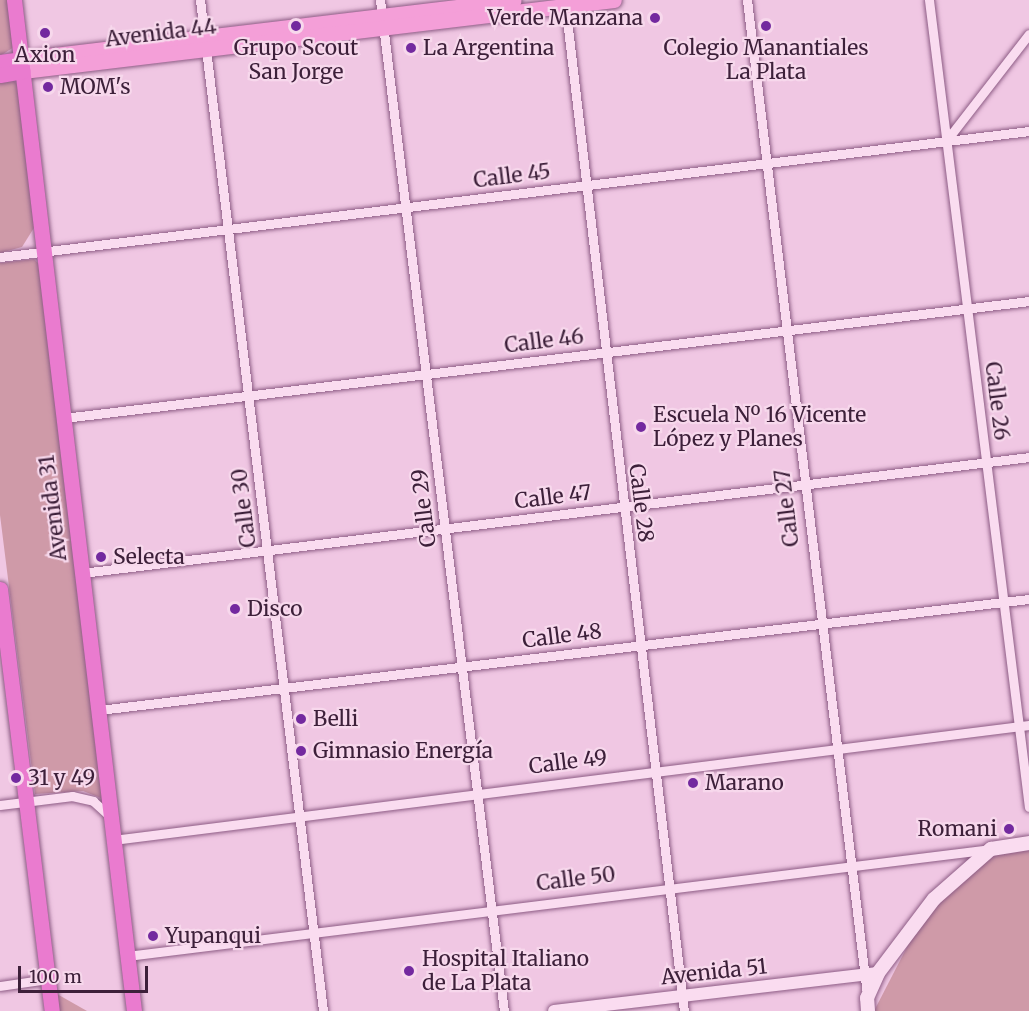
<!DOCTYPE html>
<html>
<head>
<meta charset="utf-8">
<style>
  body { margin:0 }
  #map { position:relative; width:1029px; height:1011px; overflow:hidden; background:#f0c7e3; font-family:Merriweather,serif }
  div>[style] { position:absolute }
  .green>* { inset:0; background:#cf9aa8 }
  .roads { filter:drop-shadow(0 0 2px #8d5c85) drop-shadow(0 0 2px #8d5c85) }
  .minor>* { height:9px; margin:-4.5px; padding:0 4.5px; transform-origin:4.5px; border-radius:4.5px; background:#fadcf0 }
  .tertiary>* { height:12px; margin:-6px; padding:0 6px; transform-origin:6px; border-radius:6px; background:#fadcf0 }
  .secondary>* { height:14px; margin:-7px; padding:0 7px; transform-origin:7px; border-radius:7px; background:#fadcf0 }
  .primary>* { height:15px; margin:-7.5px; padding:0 7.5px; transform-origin:7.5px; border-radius:7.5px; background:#f49fd8 }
  .trunk>* { height:15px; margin:-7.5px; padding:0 7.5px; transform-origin:7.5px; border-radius:7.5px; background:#ea7bcf }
  .dots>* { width:16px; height:16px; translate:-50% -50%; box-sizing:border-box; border:3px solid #f7d8ec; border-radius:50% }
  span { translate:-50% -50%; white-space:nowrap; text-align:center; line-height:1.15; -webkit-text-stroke:4.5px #f7d8ec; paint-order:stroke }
  .poi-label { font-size:21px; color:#3d203a }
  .right { translate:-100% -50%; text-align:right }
  .left { translate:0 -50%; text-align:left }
  .street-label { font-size:21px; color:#3d203a }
  .scale { position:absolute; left:18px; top:966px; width:130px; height:27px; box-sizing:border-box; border:3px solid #3d203a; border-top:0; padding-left:8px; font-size:18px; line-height:21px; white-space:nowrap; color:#3d203a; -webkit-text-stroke:4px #f7d8ec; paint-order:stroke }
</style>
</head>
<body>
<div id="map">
  <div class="green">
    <i style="clip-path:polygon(0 0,9px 0,14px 47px,0 56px)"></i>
    <i style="clip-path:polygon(12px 79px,18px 85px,37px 223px,22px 247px,0 253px,0 81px)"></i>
    <i style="clip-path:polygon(34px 259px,39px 264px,106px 800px,83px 791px,35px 794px,0 515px,0 263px)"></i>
    <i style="clip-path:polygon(1029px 849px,1029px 1011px,874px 1011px,923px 916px,994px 853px)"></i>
    <i style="clip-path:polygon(57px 994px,87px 1011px,59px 1011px)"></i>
  </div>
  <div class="roads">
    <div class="minor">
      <i style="left:200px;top:0;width:1018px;rotate:83.06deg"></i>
      <i style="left:380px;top:0;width:1019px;rotate:83.01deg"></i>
      <i style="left:747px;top:0;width:1002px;rotate:83.12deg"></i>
      <i style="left:929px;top:0;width:813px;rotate:82.94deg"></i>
      <i style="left:565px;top:3px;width:1015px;rotate:83.27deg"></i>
      <i style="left:946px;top:141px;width:135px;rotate:-52.2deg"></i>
      <i style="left:0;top:257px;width:1037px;rotate:-6.98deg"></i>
      <i style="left:64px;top:418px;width:972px;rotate:-6.91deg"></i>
      <i style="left:82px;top:573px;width:954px;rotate:-6.98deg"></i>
      <i style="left:99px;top:710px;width:937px;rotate:-6.81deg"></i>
      <i style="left:0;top:805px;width:73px;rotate:-7.1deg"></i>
      <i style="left:72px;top:796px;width:22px;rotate:13deg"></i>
      <i style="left:93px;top:801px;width:24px;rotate:42deg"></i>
      <i style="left:113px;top:840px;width:923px;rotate:-7.16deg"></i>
      <i style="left:127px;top:956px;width:871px;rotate:-7.06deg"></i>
      <i style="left:0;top:986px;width:49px;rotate:-8.3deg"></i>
    </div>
    <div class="tertiary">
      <i style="left:554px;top:1011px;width:326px;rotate:-6.7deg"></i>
    </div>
    <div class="secondary">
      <i style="left:868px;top:1011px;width:13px;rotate:-94deg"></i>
      <i style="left:867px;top:998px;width:27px;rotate:-66deg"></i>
      <i style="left:878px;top:973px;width:93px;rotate:-52.9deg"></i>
      <i style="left:934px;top:899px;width:76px;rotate:-41.3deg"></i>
      <i style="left:991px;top:849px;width:38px;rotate:-9deg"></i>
    </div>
    <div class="primary">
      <i style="left:21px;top:59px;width:496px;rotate:-6.8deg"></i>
      <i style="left:23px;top:71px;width:595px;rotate:-6.85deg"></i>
    </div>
    <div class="trunk">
      <i style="left:14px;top:0;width:1018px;rotate:83.23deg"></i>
      <i style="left:0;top:62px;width:21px;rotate:-8deg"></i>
      <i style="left:0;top:75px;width:23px;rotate:-10deg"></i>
      <i style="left:0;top:589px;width:425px;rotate:83deg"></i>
    </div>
  </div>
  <div class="dots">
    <i style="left:655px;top:18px;background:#73299f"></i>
    <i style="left:296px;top:26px;background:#73299f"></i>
    <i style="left:766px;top:26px;background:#73299f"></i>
    <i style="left:45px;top:33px;background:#73299f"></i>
    <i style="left:411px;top:48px;background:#73299f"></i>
    <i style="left:48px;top:87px;background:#73299f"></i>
    <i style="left:641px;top:427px;background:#73299f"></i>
    <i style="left:101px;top:557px;background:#73299f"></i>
    <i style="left:235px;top:609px;background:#73299f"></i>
    <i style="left:301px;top:719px;background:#73299f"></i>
    <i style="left:301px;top:751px;background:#73299f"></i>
    <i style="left:16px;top:778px;background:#73299f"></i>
    <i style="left:693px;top:783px;background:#73299f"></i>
    <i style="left:1009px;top:829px;background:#73299f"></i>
    <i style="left:153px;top:936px;background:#73299f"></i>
    <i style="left:409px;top:971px;background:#73299f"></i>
  </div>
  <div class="poi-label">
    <span class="right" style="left:643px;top:18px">Verde Manzana</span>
    <span style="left:296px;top:60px">Grupo Scout<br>San Jorge</span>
    <span class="left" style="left:423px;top:48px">La Argentina</span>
    <span style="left:766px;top:60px">Colegio Manantiales<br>La Plata</span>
    <span style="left:45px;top:55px">Axion</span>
    <span class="left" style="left:60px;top:87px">MOM's</span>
    <span class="left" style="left:653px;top:427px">Escuela Nº 16 Vicente<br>López y Planes</span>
    <span class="left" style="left:113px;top:557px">Selecta</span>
    <span class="left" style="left:247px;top:609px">Disco</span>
    <span class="left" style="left:313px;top:719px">Belli</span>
    <span class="left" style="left:313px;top:751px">Gimnasio Energía</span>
    <span class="left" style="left:28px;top:778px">31 y 49</span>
    <span class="left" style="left:705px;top:783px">Marano</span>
    <span class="right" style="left:997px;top:829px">Romani</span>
    <span class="left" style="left:165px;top:936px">Yupanqui</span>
    <span class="left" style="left:422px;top:971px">Hospital Italiano<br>de La Plata</span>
  </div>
  <div class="street-label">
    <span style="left:161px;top:33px;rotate:-7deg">Avenida 44</span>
    <span style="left:512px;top:176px;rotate:-7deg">Calle 45</span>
    <span style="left:544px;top:341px;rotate:-7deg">Calle 46</span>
    <span style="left:997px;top:401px;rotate:83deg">Calle 26</span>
    <span style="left:553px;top:497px;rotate:-7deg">Calle 47</span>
    <span style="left:641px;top:503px;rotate:83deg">Calle 28</span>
    <span style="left:53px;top:508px;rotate:-97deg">Avenida 31</span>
    <span style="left:244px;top:508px;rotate:-97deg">Calle 30</span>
    <span style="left:424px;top:508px;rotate:-97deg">Calle 29</span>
    <span style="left:787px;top:508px;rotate:-97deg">Calle 27</span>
    <span style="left:562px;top:636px;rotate:-7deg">Calle 48</span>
    <span style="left:568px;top:762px;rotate:-7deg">Calle 49</span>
    <span style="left:576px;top:879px;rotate:-7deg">Calle 50</span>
    <span style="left:714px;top:972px;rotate:-6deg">Avenida 51</span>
  </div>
  <div class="scale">100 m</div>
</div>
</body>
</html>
